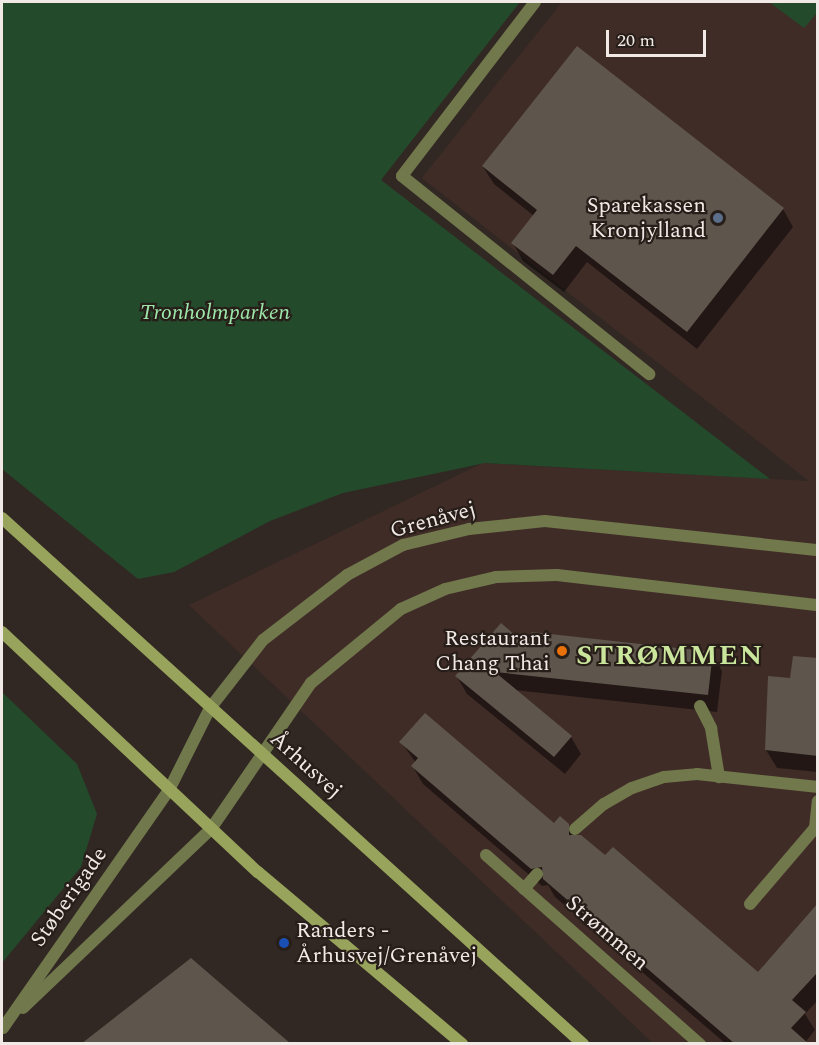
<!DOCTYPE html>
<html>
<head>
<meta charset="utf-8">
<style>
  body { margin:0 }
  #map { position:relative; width:819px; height:1045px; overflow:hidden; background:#322823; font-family:Spectral,serif }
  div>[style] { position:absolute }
  .commercial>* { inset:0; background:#402c27 }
  .green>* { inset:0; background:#234a2b }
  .shadow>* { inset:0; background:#0007 }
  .building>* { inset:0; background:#5e554c }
  .service>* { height:12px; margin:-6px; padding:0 6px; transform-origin:6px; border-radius:6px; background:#71784c }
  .minor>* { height:12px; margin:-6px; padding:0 6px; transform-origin:6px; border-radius:6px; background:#71784c }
  .tertiary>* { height:12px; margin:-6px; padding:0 6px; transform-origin:6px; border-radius:6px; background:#71784c }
  .secondary>* { height:12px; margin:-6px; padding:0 6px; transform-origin:6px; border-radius:6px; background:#98a45b }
  .dots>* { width:16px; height:16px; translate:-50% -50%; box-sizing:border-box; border:3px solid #281e19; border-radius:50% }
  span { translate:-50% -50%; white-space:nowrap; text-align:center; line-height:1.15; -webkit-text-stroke:4.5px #281e19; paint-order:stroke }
  .poi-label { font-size:22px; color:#f1e9e6 }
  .right { translate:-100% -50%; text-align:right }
  .left { translate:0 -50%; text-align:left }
  .park-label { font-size:22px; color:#9ce7a9; font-style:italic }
  .street-label { font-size:22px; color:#f1e9e6 }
  .district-label { font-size:28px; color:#cae69d; font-weight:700; letter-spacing:1.5px }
  .frame { position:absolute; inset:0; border:3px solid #f1e9e6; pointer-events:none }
  .scale { position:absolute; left:606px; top:30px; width:100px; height:27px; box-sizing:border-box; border:3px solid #f1e9e6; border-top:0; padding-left:8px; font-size:18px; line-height:21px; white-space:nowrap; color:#f1e9e6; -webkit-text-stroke:4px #281e19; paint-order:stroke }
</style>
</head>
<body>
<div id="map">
  <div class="commercial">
    <i style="clip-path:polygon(562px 2px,769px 2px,804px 27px,817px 13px,817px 1043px,653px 1043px,189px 605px,483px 463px,809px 481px,422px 178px)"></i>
  </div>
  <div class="green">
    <i style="clip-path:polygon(2px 2px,520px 2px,381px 180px,770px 479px,485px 463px,343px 493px,270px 521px,174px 572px,138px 579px,2px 469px)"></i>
    <i style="clip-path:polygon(769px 2px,817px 2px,817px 13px,804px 28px)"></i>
    <i style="clip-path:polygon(2px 692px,77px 764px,97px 814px,81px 867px,2px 963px)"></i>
  </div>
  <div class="shadow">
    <i style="clip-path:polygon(483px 167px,783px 209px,793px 227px,697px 349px,587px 262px,564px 292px,523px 261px,513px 243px,534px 216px,494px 184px)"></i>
    <i style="clip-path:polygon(524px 644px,712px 653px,722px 671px,717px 712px,514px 690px,571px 737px,581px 754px,565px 774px,467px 694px,457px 677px)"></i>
    <i style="clip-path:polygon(818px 660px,818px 772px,777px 768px,766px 750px,791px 680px)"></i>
    <i style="clip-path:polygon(401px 742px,554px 825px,567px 825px,574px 836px,759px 974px,818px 906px,818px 1000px,805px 1014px,815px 1030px,804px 1044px,726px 1044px,555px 897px,548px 885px,542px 886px,423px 784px,413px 767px,416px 763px)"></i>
  </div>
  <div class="building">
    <i style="clip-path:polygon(577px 46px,784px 208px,687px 332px,576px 246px,553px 275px,511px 243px,537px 210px,482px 166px)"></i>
    <i style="clip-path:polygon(501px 623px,523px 642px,532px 632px,713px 652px,708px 695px,495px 672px,572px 736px,554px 757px,455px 676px)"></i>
    <i style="clip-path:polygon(793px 656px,818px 658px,818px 756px,765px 750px,768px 676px,790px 678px)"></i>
    <i style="clip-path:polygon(425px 713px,554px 823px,560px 816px,569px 824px,569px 835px,581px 835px,605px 855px,613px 847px,758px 972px,818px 903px,818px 972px,792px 1000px,806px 1012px,791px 1028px,809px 1044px,735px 1044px,543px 879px,542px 867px,531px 869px,411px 766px,418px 758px,399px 742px)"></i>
    <i style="clip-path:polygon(191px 958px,291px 1044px,81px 1044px)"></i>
  </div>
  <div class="service">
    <i style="left:535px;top:2px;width:219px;rotate:127.4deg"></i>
    <i style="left:402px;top:176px;width:317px;rotate:38.7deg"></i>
    <i style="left:700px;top:706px;width:25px;rotate:63deg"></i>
    <i style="left:711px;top:728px;width:50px;rotate:80.7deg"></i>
    <i style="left:575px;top:829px;width:38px;rotate:-41deg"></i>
    <i style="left:604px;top:804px;width:32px;rotate:-30deg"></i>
    <i style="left:632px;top:788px;width:34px;rotate:-19deg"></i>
    <i style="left:664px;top:777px;width:33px;rotate:-5deg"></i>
    <i style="left:697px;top:774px;width:122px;rotate:6.1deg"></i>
    <i style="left:524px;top:889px;width:20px;rotate:-49deg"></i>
    <i style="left:750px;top:904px;width:100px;rotate:-49.5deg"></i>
    <i style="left:815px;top:828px;width:27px;rotate:-84deg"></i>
  </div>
  <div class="minor">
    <i style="left:486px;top:855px;width:286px;rotate:41.5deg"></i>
    <i style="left:23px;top:1008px;width:260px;rotate:-43.6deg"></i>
    <i style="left:3px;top:1028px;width:290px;rotate:-55.1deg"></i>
  </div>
  <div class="tertiary">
    <i style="left:169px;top:790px;width:92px;rotate:-63.4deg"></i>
    <i style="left:210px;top:708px;width:86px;rotate:-52.1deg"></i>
    <i style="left:263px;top:640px;width:106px;rotate:-37.7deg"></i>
    <i style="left:347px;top:575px;width:64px;rotate:-28.2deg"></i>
    <i style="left:403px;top:545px;width:68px;rotate:-13.6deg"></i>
    <i style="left:469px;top:529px;width:76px;rotate:-6deg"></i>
    <i style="left:545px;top:521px;width:275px;rotate:6.1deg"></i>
    <i style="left:211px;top:829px;width:177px;rotate:-55.6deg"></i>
    <i style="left:311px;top:683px;width:117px;rotate:-39.4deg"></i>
    <i style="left:401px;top:609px;width:48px;rotate:-24.4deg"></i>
    <i style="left:445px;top:589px;width:52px;rotate:-13.2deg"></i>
    <i style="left:496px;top:577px;width:61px;rotate:-1.9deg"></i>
    <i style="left:557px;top:575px;width:263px;rotate:6.6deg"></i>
  </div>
  <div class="secondary">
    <i style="left:2px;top:518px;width:784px;rotate:42.16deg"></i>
    <i style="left:2px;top:632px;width:351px;rotate:43.2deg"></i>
    <i style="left:258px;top:872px;width:267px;rotate:40.1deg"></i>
  </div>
  <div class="dots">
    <i style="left:718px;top:218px;background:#5c6f8a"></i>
    <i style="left:562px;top:651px;background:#e8710a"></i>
    <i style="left:284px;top:943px;background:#1a4fb4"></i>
  </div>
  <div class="poi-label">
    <span class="right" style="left:706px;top:218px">Sparekassen<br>Kronjylland</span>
    <span class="right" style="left:550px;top:651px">Restaurant<br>Chang Thai</span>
    <span class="left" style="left:296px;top:943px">Randers -<br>Århusvej/Grenåvej</span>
  </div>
  <div class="park-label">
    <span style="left:215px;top:313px">Tronholmparken</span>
  </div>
  <div class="street-label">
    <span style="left:433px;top:520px;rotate:-15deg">Grenåvej</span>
    <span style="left:306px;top:765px;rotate:42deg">Århusvej</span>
    <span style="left:69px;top:897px;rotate:-55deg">Støberigade</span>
    <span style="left:607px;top:933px;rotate:41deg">Strømmen</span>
  </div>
  <div class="district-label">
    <span style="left:670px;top:656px">STRØMMEN</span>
  </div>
  <div class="frame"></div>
  <div class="scale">20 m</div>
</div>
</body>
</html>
